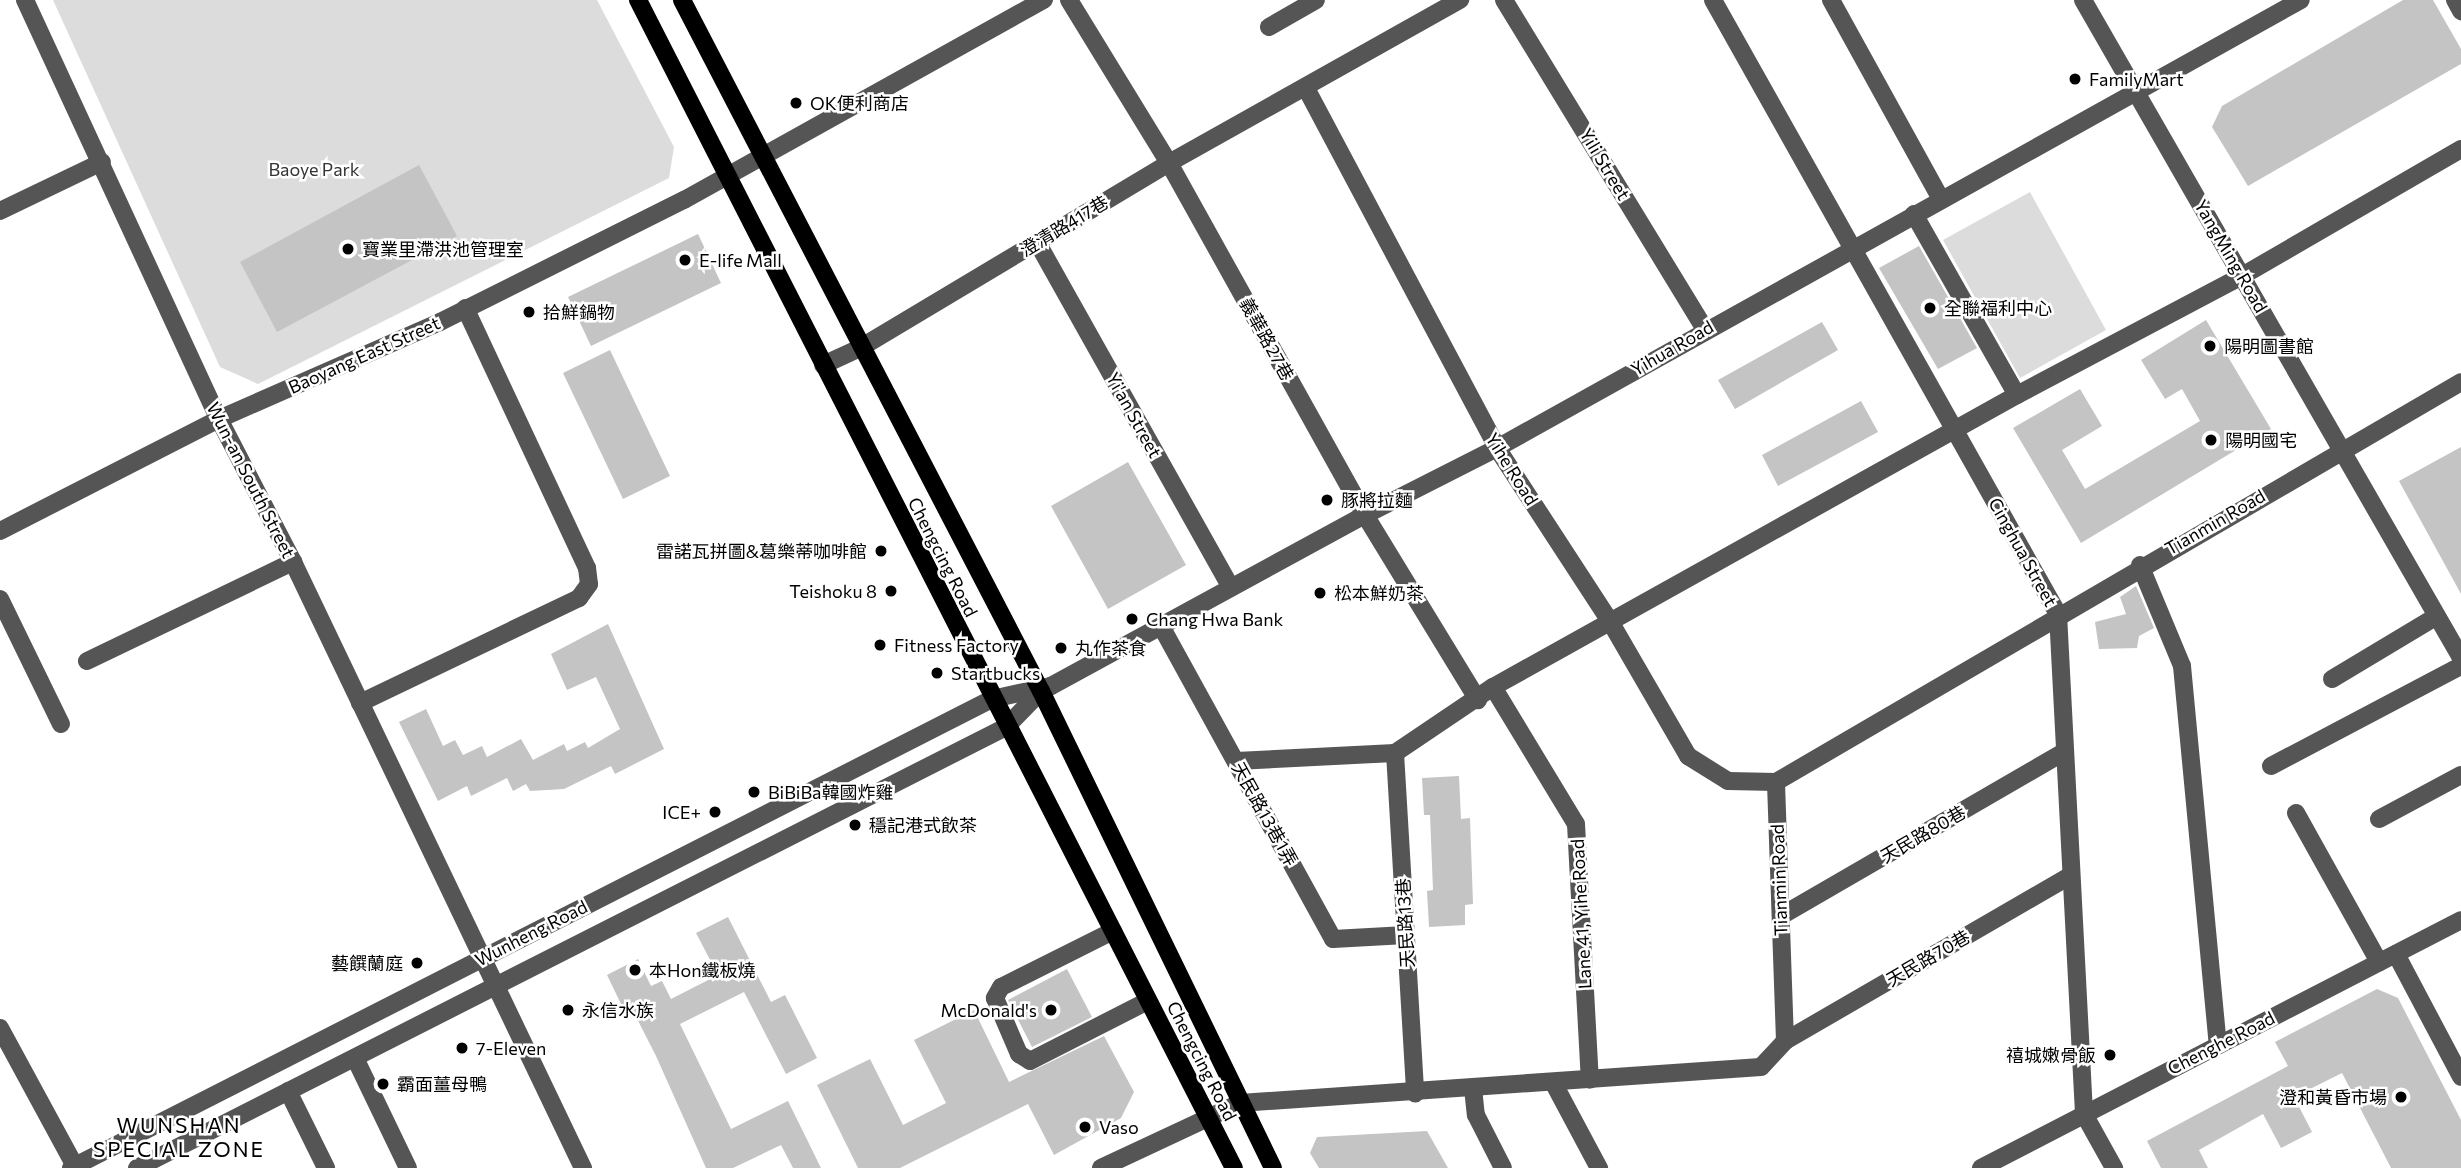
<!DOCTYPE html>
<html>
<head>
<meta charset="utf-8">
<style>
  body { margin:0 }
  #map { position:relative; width:2461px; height:1168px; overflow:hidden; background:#fff; font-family:Commissioner,"Noto Sans TC",sans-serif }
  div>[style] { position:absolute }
  .green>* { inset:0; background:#dcdcdc }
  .building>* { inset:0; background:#c4c4c4 }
  .minor>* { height:18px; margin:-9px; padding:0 9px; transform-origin:9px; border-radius:9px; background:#555 }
  .major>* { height:18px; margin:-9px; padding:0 9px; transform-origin:9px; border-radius:9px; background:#000 }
  .dots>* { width:19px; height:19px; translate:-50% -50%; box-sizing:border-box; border:4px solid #fff; border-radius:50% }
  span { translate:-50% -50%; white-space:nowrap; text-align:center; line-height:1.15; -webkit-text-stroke:5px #fff; paint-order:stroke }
  .poi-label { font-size:18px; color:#000 }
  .left { translate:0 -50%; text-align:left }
  .right { translate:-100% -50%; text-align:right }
  .street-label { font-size:18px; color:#000 }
  .park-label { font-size:18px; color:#333 }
  .quarter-label { font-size:21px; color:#000; letter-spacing:2px }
</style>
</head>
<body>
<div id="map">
  <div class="green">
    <i style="clip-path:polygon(53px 0,597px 0,674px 147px,669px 178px,258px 384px,220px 367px)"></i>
    <i style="clip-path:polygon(2030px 192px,2106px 330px,2020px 378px,1943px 240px)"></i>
  </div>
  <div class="building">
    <i style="clip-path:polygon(2403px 0,2433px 0,2461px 49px,2461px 64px,2248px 186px,2212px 127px,2222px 106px)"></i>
    <i style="clip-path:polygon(419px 165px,457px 236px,277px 332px,240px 262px)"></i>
    <i style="clip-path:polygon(698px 234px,721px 283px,591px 346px,568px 297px)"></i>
    <i style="clip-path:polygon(1919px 246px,1977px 348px,1938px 369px,1879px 268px)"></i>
    <i style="clip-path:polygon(2206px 320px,2271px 429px,2081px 543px,2013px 428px,2080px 389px,2102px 426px,2062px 450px,2085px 489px,2200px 421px,2182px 389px,2165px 399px,2141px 360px)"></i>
    <i style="clip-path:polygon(1822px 322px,1838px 350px,1735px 409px,1718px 380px)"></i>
    <i style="clip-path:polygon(610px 350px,670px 476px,623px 499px,563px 373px)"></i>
    <i style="clip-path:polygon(1861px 401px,1878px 432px,1778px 486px,1762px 455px)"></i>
    <i style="clip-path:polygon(2461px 447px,2461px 594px,2399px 481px)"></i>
    <i style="clip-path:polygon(1128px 462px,1186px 565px,1108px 609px,1051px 506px)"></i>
    <i style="clip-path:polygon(2136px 586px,2154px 628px,2139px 636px,2137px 648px,2099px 649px,2095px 622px,2126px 614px,2120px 597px)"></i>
    <i style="clip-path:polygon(608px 624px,664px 749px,615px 774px,611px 766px,564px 789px,530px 791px,526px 784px,513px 791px,507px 778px,471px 796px,467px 786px,438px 801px,399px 722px,426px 709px,443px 746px,455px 740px,463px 755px,482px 746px,487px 757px,521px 739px,533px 760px,564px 744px,567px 751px,585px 742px,588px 748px,620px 729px,596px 677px,567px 690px,551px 654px)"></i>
    <i style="clip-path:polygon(1459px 776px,1461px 819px,1470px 818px,1473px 904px,1465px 905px,1465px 925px,1429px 927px,1427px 891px,1433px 890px,1430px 815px,1424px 815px,1422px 778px)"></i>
    <i style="clip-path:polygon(728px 917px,771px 1002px,785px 995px,817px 1058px,786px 1074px,744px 992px,680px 1024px,731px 1129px,788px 1101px,821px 1168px,793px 1168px,781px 1145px,733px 1168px,706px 1168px,656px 1056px,629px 1003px,622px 1006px,607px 975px,638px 959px,651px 986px,662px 981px,671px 999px,718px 975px,696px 933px)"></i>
    <i style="clip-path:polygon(1067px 969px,1092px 1017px,1032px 1047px,1008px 1000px)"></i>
    <i style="clip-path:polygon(2377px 989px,2398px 998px,2461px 1120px,2461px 1168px,2391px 1168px,2342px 1073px,2294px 1097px,2312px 1132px,2281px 1148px,2263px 1114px,2199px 1150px,2208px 1168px,2161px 1168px,2147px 1141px,2288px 1066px,2275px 1042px)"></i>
    <i style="clip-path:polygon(974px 1010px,1009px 1082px,1104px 1036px,1134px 1092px,1121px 1118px,1054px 1155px,1028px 1104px,900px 1168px,858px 1168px,817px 1085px,870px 1059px,903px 1125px,946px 1103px,914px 1040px)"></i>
    <i style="clip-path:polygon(1427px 1131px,1448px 1168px,1319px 1168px,1310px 1153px,1317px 1137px)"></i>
  </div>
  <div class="minor">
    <i style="left:25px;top:0;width:462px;rotate:65.2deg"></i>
    <i style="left:219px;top:419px;width:161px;rotate:62.6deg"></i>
    <i style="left:293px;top:562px;width:672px;rotate:64.43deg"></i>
    <i style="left:1069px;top:0;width:191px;rotate:58.5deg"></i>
    <i style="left:1169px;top:163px;width:403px;rotate:60.9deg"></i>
    <i style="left:1365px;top:515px;width:217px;rotate:58.6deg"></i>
    <i style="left:1504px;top:0;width:386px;rotate:58.6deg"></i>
    <i style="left:1713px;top:0;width:704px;rotate:60.67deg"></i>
    <i style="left:2058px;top:614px;width:501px;rotate:87.02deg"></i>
    <i style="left:2084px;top:1114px;width:62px;rotate:60.9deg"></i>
    <i style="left:1831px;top:0;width:227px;rotate:61.1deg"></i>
    <i style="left:2083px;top:0;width:759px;rotate:60.12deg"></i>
    <i style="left:2455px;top:0;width:13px;rotate:61deg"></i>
    <i style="left:1269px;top:27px;width:54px;rotate:-29.9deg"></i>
    <i style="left:1307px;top:90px;width:405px;rotate:62deg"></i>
    <i style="left:1497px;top:448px;width:209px;rotate:56.9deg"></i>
    <i style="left:1611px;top:623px;width:154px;rotate:59.9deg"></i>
    <i style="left:1688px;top:756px;width:47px;rotate:32deg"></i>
    <i style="left:1728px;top:781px;width:48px;rotate:1.2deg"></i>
    <i style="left:0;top:211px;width:113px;rotate:-25.7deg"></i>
    <i style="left:1914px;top:214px;width:208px;rotate:60.4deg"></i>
    <i style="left:1037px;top:242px;width:396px;rotate:60.7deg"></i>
    <i style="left:823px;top:365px;width:41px;rotate:-24.7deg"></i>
    <i style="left:860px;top:348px;width:360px;rotate:-30.9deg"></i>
    <i style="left:1169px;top:163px;width:334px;rotate:-29.3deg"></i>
    <i style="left:0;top:531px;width:246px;rotate:-27.1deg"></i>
    <i style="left:219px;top:419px;width:241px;rotate:-23.7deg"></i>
    <i style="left:440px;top:322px;width:273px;rotate:-26.6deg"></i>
    <i style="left:684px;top:200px;width:412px;rotate:-29.1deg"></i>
    <i style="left:2140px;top:565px;width:109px;rotate:67.4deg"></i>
    <i style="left:2182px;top:666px;width:381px;rotate:84.6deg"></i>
    <i style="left:0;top:599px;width:139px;rotate:64deg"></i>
    <i style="left:1161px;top:626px;width:357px;rotate:61.2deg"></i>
    <i style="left:1333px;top:939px;width:73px;rotate:-3.1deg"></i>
    <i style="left:87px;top:661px;width:229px;rotate:-25.7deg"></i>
    <i style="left:2332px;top:679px;width:122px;rotate:-31deg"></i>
    <i style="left:1493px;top:687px;width:160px;rotate:58.8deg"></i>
    <i style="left:1576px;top:824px;width:256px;rotate:86.9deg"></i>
    <i style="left:360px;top:703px;width:243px;rotate:-25.6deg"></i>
    <i style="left:579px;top:598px;width:17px;rotate:-54deg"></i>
    <i style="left:589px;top:584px;width:16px;rotate:-97deg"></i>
    <i style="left:587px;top:568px;width:287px;rotate:-115.1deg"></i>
    <i style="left:1395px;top:753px;width:341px;rotate:86.6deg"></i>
    <i style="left:1236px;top:761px;width:159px;rotate:-2.9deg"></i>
    <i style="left:1395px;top:753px;width:118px;rotate:-34deg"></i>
    <i style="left:1493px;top:687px;width:600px;rotate:-29.13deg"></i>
    <i style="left:2017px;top:395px;width:255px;rotate:-27.9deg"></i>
    <i style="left:2242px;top:276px;width:253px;rotate:-30.1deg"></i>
    <i style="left:2271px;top:766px;width:215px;rotate:-27.8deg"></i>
    <i style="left:2296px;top:813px;width:171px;rotate:60.9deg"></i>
    <i style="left:2379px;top:819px;width:93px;rotate:-28.2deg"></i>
    <i style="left:1781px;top:916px;width:327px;rotate:-30.1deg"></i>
    <i style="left:1113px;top:931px;width:125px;rotate:153.4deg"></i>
    <i style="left:1001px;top:987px;width:13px;rotate:119deg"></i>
    <i style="left:995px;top:998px;width:61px;rotate:66.8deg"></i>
    <i style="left:1019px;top:1054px;width:13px;rotate:32deg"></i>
    <i style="left:1030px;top:1061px;width:132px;rotate:-27deg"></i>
    <i style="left:2396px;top:954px;width:139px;rotate:62.1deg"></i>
    <i style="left:0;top:1028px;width:159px;rotate:61.5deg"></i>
    <i style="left:1785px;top:1041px;width:329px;rotate:-30.1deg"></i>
    <i style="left:355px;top:1058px;width:122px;rotate:64.3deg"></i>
    <i style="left:1553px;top:1082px;width:98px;rotate:61.9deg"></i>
    <i style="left:1473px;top:1088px;width:27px;rotate:84deg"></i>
    <i style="left:1476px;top:1115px;width:59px;rotate:63deg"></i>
    <i style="left:288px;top:1091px;width:86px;rotate:63.7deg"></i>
    <i style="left:71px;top:1168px;width:1034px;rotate:-26.99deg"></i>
    <i style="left:992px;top:699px;width:60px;rotate:-12.4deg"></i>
    <i style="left:1051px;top:686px;width:358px;rotate:-28.6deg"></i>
    <i style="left:1365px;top:515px;width:148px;rotate:-26.9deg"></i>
    <i style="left:1497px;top:448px;width:920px;rotate:-29.13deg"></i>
    <i style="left:137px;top:1168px;width:974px;rotate:-26.91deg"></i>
    <i style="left:1006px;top:727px;width:50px;rotate:-45.8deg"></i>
    <i style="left:1101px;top:1168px;width:153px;rotate:-25.1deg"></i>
    <i style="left:1240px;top:1103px;width:522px;rotate:-3.95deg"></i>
    <i style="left:1761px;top:1067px;width:35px;rotate:-47deg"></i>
    <i style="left:1785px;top:1041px;width:259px;rotate:-92deg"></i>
    <i style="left:1776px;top:782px;width:793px;rotate:-30.28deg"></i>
    <i style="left:1981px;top:1168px;width:540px;rotate:-27.32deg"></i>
  </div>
  <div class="major">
    <i style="left:638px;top:0;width:1311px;rotate:62.97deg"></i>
    <i style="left:682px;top:0;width:779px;rotate:62.55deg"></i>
    <i style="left:1041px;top:691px;width:530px;rotate:64.06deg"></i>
  </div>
  <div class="dots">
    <i style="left:2075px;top:79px;background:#000"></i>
    <i style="left:796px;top:103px;background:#000"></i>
    <i style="left:348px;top:249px;background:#000"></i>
    <i style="left:685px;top:260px;background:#000"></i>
    <i style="left:1930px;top:308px;background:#000"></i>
    <i style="left:529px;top:312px;background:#000"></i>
    <i style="left:2210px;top:346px;background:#000"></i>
    <i style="left:2211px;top:440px;background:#000"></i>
    <i style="left:1327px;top:500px;background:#000"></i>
    <i style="left:881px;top:551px;background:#000"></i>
    <i style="left:891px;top:591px;background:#000"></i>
    <i style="left:1320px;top:593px;background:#000"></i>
    <i style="left:1132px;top:619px;background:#000"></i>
    <i style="left:880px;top:645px;background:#000"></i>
    <i style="left:1061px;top:648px;background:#000"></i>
    <i style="left:937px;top:673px;background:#000"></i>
    <i style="left:754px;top:792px;background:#000"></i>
    <i style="left:715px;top:812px;background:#000"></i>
    <i style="left:855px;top:825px;background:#000"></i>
    <i style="left:417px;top:963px;background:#000"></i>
    <i style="left:635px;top:970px;background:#000"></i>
    <i style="left:568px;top:1010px;background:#000"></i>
    <i style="left:1051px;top:1010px;background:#000"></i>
    <i style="left:462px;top:1048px;background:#000"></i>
    <i style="left:2110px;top:1055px;background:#000"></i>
    <i style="left:383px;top:1084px;background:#000"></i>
    <i style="left:2401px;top:1097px;background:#000"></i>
    <i style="left:1085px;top:1127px;background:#000"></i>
  </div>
  <div class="poi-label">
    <span class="left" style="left:2089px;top:79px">FamilyMart</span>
    <span class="left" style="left:810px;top:103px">OK便利商店</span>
    <span class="left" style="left:362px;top:249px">寶業里滯洪池管理室</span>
    <span class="left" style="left:699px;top:260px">E-life Mall</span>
    <span class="left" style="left:1944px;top:308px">全聯福利中心</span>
    <span class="left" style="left:543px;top:312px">拾鮮鍋物</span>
    <span class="left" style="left:2224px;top:346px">陽明圖書館</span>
    <span class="left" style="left:2225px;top:440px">陽明國宅</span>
    <span class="left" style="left:1341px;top:500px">豚將拉麵</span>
    <span class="right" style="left:867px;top:551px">雷諾瓦拼圖&amp;葛樂蒂咖啡館</span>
    <span class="right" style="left:877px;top:591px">Teishoku 8</span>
    <span class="left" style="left:1334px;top:593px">松本鮮奶茶</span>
    <span class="left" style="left:1146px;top:619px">Chang Hwa Bank</span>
    <span class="left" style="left:894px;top:645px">Fitness Factory</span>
    <span class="left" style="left:1075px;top:648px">丸作茶食</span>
    <span class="left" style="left:951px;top:673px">Startbucks</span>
    <span class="left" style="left:768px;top:792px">BiBiBa韓國炸雞</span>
    <span class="right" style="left:701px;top:812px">ICE+</span>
    <span class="left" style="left:869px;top:825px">穩記港式飲茶</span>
    <span class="right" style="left:403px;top:963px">藝饌蘭庭</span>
    <span class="left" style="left:649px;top:970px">本Hon鐵板燒</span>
    <span class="left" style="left:582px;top:1010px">永信水族</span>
    <span class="right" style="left:1037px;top:1010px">McDonald's</span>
    <span class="left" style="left:476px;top:1048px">7-Eleven</span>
    <span class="right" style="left:2096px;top:1055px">禧城嫩骨飯</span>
    <span class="left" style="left:397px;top:1084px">霸面薑母鴨</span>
    <span class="right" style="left:2387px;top:1097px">澄和黃昏市場</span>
    <span class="left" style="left:1099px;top:1127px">Vaso</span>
  </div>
  <div class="street-label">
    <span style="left:1605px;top:164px;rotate:59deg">Yili Street</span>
    <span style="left:1064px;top:226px;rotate:-31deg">澄清路417巷</span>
    <span style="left:2231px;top:256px;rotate:60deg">YangMing Road</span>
    <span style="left:1267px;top:339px;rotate:61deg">義華路27巷</span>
    <span style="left:1672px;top:348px;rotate:-30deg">Yihua Road</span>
    <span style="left:364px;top:355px;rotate:-24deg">Baoyang East Street</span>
    <span style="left:1134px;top:415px;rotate:61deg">Yi'an Street</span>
    <span style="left:1512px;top:469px;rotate:58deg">Yihe Road</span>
    <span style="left:251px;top:480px;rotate:63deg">Wun-an South Street</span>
    <span style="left:2215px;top:522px;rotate:-30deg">Tianmin Road</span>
    <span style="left:2023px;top:552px;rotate:61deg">Cinghua Street</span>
    <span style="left:943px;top:557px;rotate:63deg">Chengcing Road</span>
    <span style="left:1265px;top:814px;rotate:61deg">天民路13巷1弄</span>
    <span style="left:1923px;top:834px;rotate:-30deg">天民路80巷</span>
    <span style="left:1779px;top:880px;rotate:-92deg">Tianmin Road</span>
    <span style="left:1581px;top:914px;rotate:-93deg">Lane 41, Yihe Road</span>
    <span style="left:1405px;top:923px;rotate:-93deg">天民路13巷</span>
    <span style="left:531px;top:933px;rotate:-27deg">Wunheng Road</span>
    <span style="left:1928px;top:958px;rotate:-30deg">天民路70巷</span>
    <span style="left:2221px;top:1043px;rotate:-27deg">Chenghe Road</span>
    <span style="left:1202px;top:1061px;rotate:63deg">Chengcing Road</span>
  </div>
  <div class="park-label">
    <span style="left:314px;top:169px">Baoye Park</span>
  </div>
  <div class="quarter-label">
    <span style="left:179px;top:1137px">WUNSHAN<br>SPECIAL ZONE</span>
  </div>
</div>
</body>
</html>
